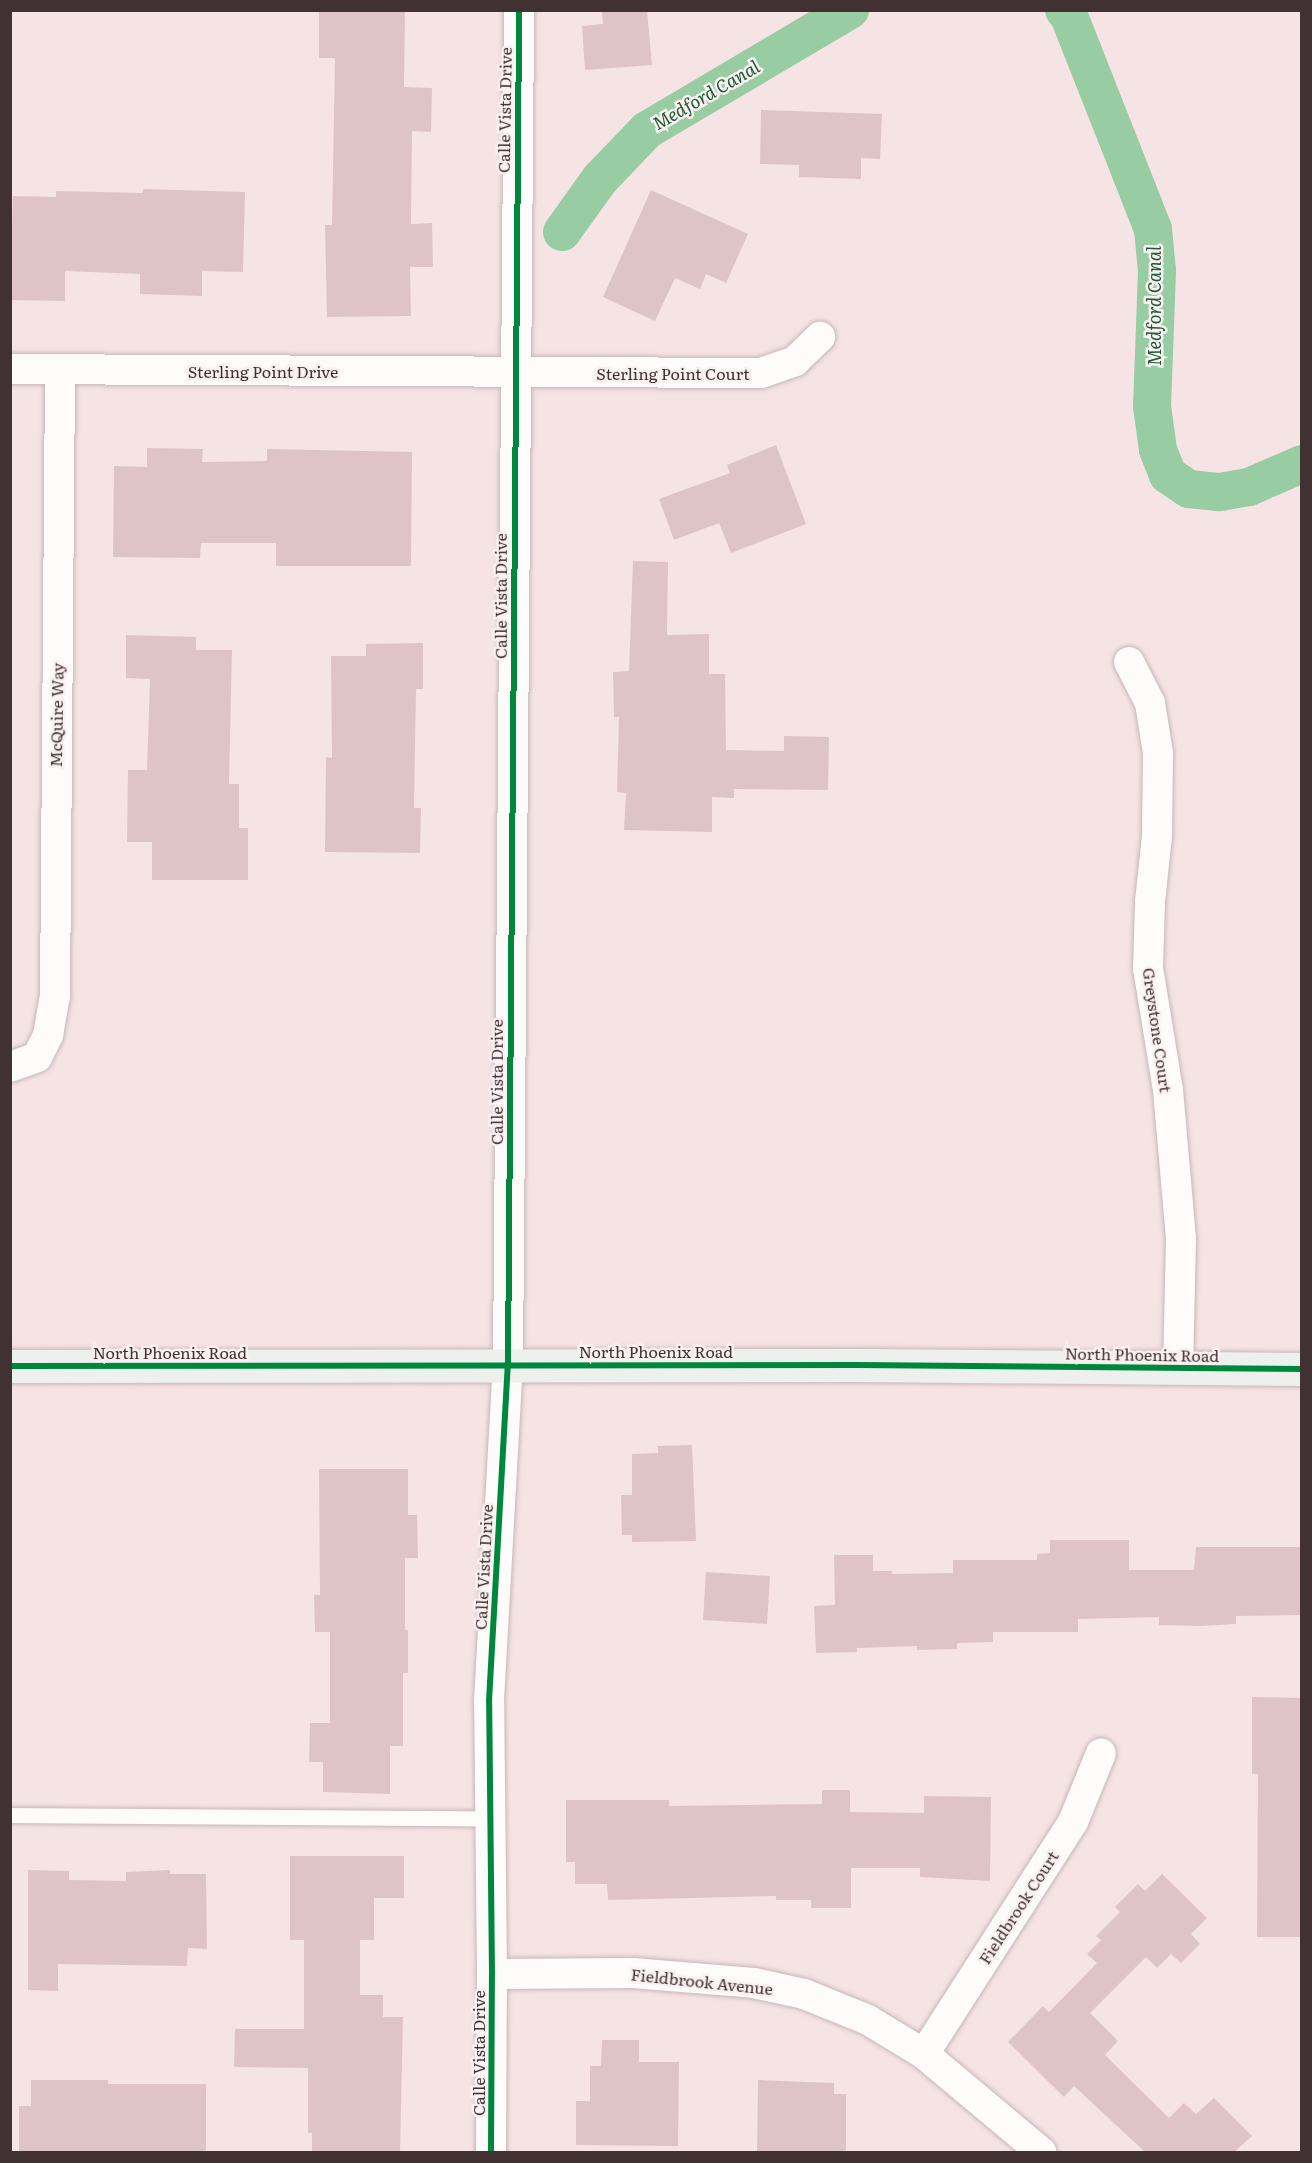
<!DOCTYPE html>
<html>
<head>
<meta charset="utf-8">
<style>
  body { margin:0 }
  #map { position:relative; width:1312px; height:2163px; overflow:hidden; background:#f6e4e5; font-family:Literata,serif }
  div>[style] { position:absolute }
  .canal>* { height:38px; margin:-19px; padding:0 19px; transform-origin:19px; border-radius:19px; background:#98cca3 }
  .building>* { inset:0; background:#dec4c6 }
  .roads { filter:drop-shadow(0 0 2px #c7b7b8) drop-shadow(0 0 2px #c7b7b8) }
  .service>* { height:15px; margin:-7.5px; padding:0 7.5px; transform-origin:7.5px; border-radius:7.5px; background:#fefbfb }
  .minor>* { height:30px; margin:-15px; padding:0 15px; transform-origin:15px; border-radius:15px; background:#fefbfb }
  .primary>* { height:33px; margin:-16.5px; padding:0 16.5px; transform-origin:16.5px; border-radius:16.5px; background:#eef0ed }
  .cycleway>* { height:6px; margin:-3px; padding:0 3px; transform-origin:3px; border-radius:3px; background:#00873e }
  span { translate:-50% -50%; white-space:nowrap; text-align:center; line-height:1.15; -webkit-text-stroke:5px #f9f1f1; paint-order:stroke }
  .street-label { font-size:16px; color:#413132 }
  .water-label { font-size:18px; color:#1d5932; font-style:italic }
  .frame { position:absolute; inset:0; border:12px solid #413132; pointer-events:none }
</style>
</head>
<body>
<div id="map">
  <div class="canal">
    <i style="left:1064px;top:10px;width:8px;rotate:50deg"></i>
    <i style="left:1069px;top:16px;width:229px;rotate:68.5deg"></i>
    <i style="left:1153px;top:229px;width:42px;rotate:84.6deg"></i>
    <i style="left:1157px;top:271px;width:135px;rotate:92.1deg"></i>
    <i style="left:1152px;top:406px;width:44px;rotate:82.2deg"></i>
    <i style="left:1158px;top:450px;width:27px;rotate:68deg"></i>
    <i style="left:1168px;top:475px;width:25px;rotate:34deg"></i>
    <i style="left:1189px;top:489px;width:31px;rotate:6deg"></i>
    <i style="left:1220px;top:492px;width:29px;rotate:-10deg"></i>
    <i style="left:1249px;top:487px;width:58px;rotate:-23.5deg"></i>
    <i style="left:562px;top:232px;width:65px;rotate:-54.4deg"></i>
    <i style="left:600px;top:179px;width:68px;rotate:-46.2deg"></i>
    <i style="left:647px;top:130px;width:236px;rotate:-30.6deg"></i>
  </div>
  <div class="building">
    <i style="clip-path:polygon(319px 10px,405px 10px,404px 87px,432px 88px,431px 132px,412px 131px,411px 224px,432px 223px,433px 267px,410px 267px,411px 316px,327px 317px,325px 225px,332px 225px,335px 58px,319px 58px)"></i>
    <i style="clip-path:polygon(602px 10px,647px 10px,652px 65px,585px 70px,582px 26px,603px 24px)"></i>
    <i style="clip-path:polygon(761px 110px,882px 114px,880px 159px,861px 158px,861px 179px,799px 177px,799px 165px,760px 164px)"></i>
    <i style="clip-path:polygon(143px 189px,245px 192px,243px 272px,202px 271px,202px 296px,140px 294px,140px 274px,65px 271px,65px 301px,10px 300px,13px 196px,56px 197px,56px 191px,143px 193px)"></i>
    <i style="clip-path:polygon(651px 190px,748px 234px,726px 283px,706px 274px,700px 289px,675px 278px,655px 321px,603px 297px)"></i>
    <i style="clip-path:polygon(776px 445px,806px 524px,731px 553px,719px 523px,674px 540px,659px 499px,730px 473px,727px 465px)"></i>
    <i style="clip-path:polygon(147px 448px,203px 449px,202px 462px,267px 461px,267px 449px,412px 452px,411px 566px,276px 566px,276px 543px,201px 543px,200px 558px,113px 557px,114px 466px,147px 467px)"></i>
    <i style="clip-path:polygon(633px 561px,668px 562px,667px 635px,709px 634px,709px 674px,725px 674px,726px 750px,784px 751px,784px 736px,829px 737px,828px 790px,734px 789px,734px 798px,712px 797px,712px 832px,624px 830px,626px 793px,617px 792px,619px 717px,614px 717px,613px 672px,629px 671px)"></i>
    <i style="clip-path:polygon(126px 635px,196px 637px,196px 650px,232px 650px,229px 784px,239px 784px,239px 828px,248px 828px,248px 880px,152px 880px,152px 842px,127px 842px,128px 770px,147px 770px,150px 679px,126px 678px)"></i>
    <i style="clip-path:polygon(423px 643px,423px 689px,416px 689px,414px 808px,421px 808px,420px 853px,325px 852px,326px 757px,332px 758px,331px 656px,366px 656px,366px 644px)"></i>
    <i style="clip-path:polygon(692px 1445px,696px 1541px,632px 1542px,632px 1535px,622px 1535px,621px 1495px,632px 1495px,632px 1454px,658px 1453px,658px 1446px)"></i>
    <i style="clip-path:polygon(319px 1469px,408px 1469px,408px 1515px,417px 1515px,418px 1558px,405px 1558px,405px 1630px,408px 1630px,408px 1673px,403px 1673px,403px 1746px,390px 1746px,390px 1794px,323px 1792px,323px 1762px,309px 1762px,310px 1723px,330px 1723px,330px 1632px,315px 1632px,314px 1595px,320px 1595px)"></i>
    <i style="clip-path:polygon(1050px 1540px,1129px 1540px,1129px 1570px,1194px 1570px,1196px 1547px,1302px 1547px,1302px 1615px,1236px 1616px,1236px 1624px,1200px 1626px,1159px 1625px,1159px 1617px,1078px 1619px,1078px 1632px,993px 1632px,993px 1642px,957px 1643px,957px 1649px,917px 1650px,917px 1646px,857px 1648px,857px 1652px,816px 1653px,814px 1606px,835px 1605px,834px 1555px,873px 1555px,873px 1571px,892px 1571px,892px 1574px,953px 1573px,953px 1560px,1037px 1560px,1037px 1554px,1050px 1553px)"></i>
    <i style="clip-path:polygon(706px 1572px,770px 1576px,767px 1624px,703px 1620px)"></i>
    <i style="clip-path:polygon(1252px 1697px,1302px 1698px,1302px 1937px,1257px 1937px,1258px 1774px,1252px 1774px)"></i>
    <i style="clip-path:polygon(822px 1790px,850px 1790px,850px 1812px,924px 1813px,924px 1796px,991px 1797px,990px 1881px,920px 1877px,920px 1868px,851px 1868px,851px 1908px,811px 1908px,811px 1900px,776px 1900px,776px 1896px,608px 1900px,607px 1884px,575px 1884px,575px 1862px,566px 1862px,566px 1800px,669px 1800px,669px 1806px,822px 1804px)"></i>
    <i style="clip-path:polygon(290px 1856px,404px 1856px,404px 1898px,374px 1898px,374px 1940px,360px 1940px,360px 1995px,383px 1995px,383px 2017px,403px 2017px,400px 2152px,312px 2152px,312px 2133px,308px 2133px,308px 2068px,234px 2067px,235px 2029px,304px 2029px,304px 1940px,290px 1940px)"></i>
    <i style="clip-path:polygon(28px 1870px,69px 1871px,69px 1880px,126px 1881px,126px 1872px,170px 1870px,170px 1874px,206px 1874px,207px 1949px,188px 1948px,187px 1966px,58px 1964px,58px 1991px,28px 1990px)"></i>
    <i style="clip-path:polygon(1162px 1874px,1207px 1918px,1191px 1934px,1200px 1944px,1181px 1963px,1171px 1954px,1157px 1968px,1146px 1957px,1090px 2013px,1118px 2041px,1105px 2055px,1169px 2118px,1184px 2103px,1196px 2114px,1214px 2098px,1252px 2136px,1234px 2152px,1145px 2152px,1074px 2086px,1064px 2097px,1008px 2042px,1043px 2006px,1049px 2012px,1097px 1963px,1087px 1954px,1101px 1940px,1096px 1936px,1120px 1912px,1115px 1907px,1138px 1884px,1145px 1891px)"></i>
    <i style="clip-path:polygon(602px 2040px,639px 2040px,639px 2062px,679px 2062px,678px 2146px,576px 2145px,576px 2101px,590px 2101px,590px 2066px,601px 2066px)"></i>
    <i style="clip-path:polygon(31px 2080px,108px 2080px,108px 2084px,206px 2084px,206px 2152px,19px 2152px,19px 2106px,31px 2106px)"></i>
    <i style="clip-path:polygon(758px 2080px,834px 2083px,834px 2094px,846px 2094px,846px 2152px,757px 2152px)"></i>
  </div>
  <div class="roads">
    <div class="service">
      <i style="left:10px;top:1815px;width:480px;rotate:0.4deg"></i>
    </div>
    <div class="minor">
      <i style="left:10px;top:369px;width:751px;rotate:0.31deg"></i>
      <i style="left:761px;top:373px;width:36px;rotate:-19deg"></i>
      <i style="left:795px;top:361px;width:35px;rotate:-44deg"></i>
      <i style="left:1129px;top:662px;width:46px;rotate:62.9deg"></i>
      <i style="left:1150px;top:703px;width:51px;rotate:80.9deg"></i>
      <i style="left:1158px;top:753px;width:83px;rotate:90.7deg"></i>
      <i style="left:1157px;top:836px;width:66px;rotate:96.1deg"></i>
      <i style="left:1150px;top:902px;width:66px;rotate:91.7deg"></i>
      <i style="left:1148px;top:968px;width:124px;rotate:80.7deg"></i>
      <i style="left:1168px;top:1090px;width:150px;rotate:85deg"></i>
      <i style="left:1181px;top:1239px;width:129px;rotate:91.3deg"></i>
      <i style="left:10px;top:1067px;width:29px;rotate:-20deg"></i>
      <i style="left:37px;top:1057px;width:25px;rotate:-63deg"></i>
      <i style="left:48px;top:1035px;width:39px;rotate:-80deg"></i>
      <i style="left:55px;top:997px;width:628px;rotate:-89.54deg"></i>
      <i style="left:492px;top:1974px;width:141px;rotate:-0.4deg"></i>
      <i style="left:633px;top:1973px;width:121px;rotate:4.7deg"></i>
      <i style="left:754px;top:1983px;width:51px;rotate:12.4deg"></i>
      <i style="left:804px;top:1994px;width:69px;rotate:22.1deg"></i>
      <i style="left:868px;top:2020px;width:66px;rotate:31.3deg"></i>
      <i style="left:924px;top:2054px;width:153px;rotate:39.9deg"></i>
      <i style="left:924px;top:2054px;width:276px;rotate:-57.3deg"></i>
      <i style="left:1073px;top:1822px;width:74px;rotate:-67.9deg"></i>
      <i style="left:491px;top:2152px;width:178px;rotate:-89.7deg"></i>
      <i style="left:492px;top:1974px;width:273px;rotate:-90.6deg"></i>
      <i style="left:489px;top:1701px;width:338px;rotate:-86.8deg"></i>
      <i style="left:508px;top:1364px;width:1354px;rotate:-89.53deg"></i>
    </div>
    <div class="primary">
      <i style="left:10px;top:1366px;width:847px;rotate:-0.07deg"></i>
      <i style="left:857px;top:1365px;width:445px;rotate:0.5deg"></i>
    </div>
  </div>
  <div class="cycleway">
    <i style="left:10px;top:1366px;width:847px;rotate:-0.07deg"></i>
    <i style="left:857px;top:1365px;width:445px;rotate:0.5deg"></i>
    <i style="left:491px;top:2152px;width:178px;rotate:-89.7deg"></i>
    <i style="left:492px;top:1974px;width:273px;rotate:-90.6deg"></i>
    <i style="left:489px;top:1701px;width:338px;rotate:-86.8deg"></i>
    <i style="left:508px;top:1364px;width:1354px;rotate:-89.53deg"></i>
  </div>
  <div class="street-label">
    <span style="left:504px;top:110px;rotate:-89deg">Calle Vista Drive</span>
    <span style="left:263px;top:371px">Sterling Point Drive</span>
    <span style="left:673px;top:373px">Sterling Point Court</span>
    <span style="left:500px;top:596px;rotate:-90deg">Calle Vista Drive</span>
    <span style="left:56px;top:715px;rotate:-89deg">McQuire Way</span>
    <span style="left:1158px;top:1030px;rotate:82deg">Greystone Court</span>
    <span style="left:496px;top:1082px;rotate:-90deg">Calle Vista Drive</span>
    <span style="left:656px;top:1351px">North Phoenix Road</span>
    <span style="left:170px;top:1352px">North Phoenix Road</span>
    <span style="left:1142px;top:1354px;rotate:1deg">North Phoenix Road</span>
    <span style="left:483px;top:1567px;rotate:-87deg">Calle Vista Drive</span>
    <span style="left:1018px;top:1907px;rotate:-57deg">Fieldbrook Court</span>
    <span style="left:702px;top:1981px;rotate:6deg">Fieldbrook Avenue</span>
    <span style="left:478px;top:2053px;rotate:-90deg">Calle Vista Drive</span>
  </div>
  <div class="water-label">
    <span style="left:706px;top:95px;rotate:-30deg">Medford Canal</span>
    <span style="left:1154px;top:306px;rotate:-90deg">Medford Canal</span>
  </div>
  <div class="frame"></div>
</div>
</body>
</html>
